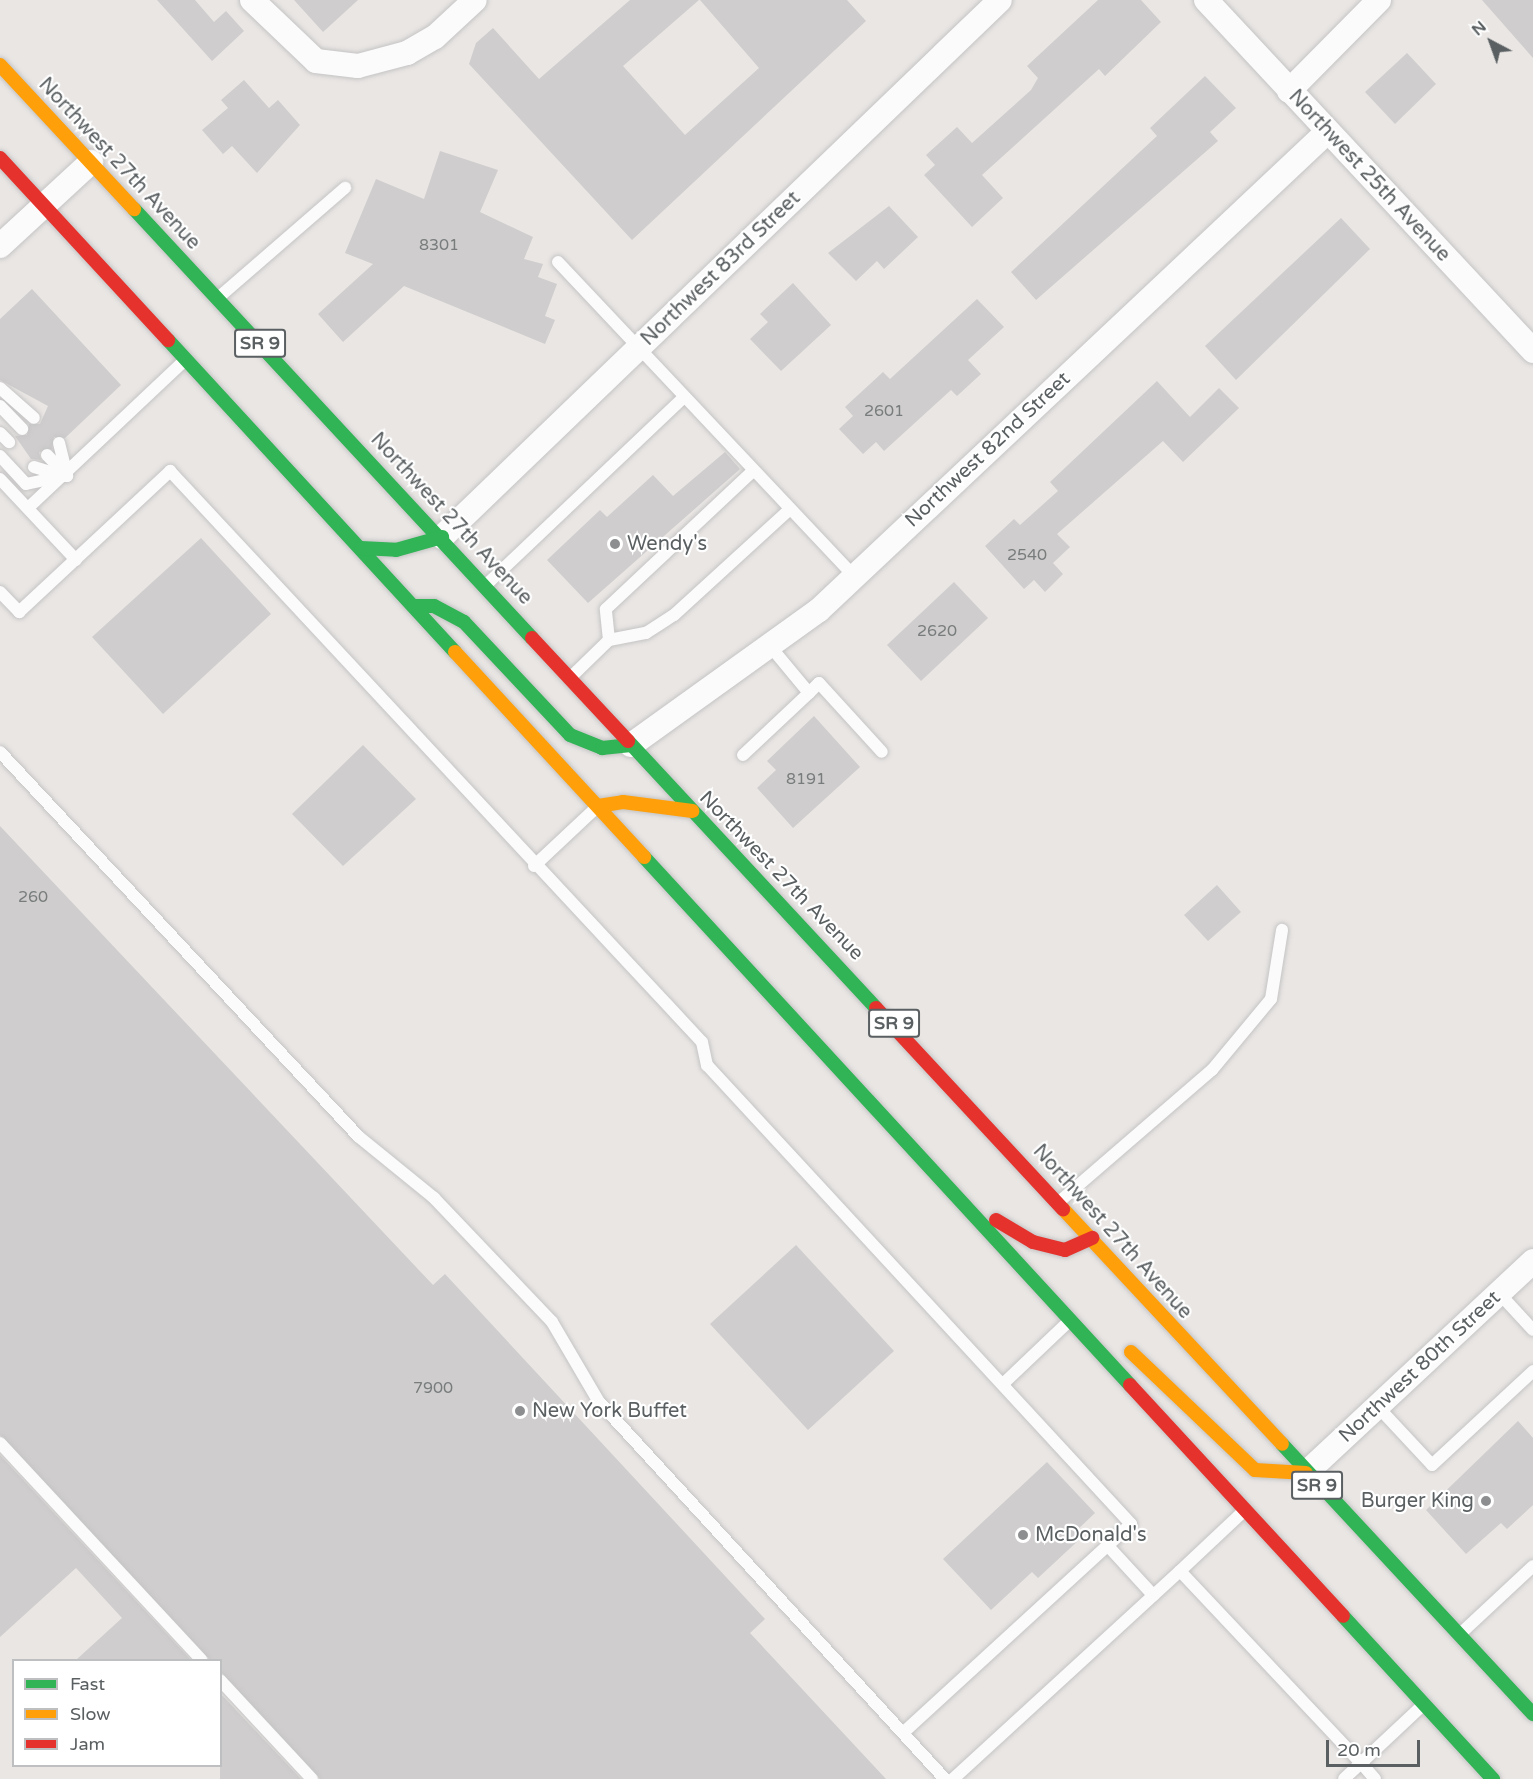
<!DOCTYPE html>
<html>
<head>
<meta charset="utf-8">
<style>
  body { margin:0 }
  #map { position:relative; width:1533px; height:1779px; overflow:hidden; background:#e9e6e4; font-family:"Varela Round",sans-serif }
  div>[style] { position:absolute }
  .building>* { inset:0; background:#cfcdcd }
  .roads { filter:drop-shadow(0 0 2px #c5c4c4) drop-shadow(0 0 2px #c5c4c4) }
  .lane>* { height:12px; margin:-6px; padding:0 6px; transform-origin:6px; border-radius:6px; background:#fcfbfb }
  .street>* { height:24px; margin:-12px; padding:0 12px; transform-origin:12px; border-radius:12px; background:#fcfbfb }
  .fast>* { height:14px; margin:-7px; padding:0 7px; transform-origin:7px; border-radius:7px; background:#30b455 }
  .slow>* { height:14px; margin:-7px; padding:0 7px; transform-origin:7px; border-radius:7px; background:#ff9f0a }
  .jam>* { height:14px; margin:-7px; padding:0 7px; transform-origin:7px; border-radius:7px; background:#e5322d }
  .dots>* { width:16px; height:16px; translate:-50% -50%; box-sizing:border-box; border:3px solid #fff; border-radius:50% }
  span { translate:-50% -50%; white-space:nowrap; text-align:center; line-height:1.15; -webkit-text-stroke:4.5px #fff; paint-order:stroke }
  .number-label { font-size:16px; color:#787c7d }
  .number-label span { -webkit-text-stroke-width:0 }
  .shield-label span { padding:2px 4px; background:#fff; border:2px solid; border-radius:4px; -webkit-text-stroke-width:0 }
  .shield-label { font-size:18px; color:#5a5f61; font-weight:700 }
  .street-label { font-size:20px; color:#5a5f61 }
  .poi-label { font-size:20px; color:#5a5f61 }
  .left { translate:0 -50%; text-align:left }
  .right { translate:-100% -50%; text-align:right }
  .legend { position:absolute; left:12px; top:1659px; width:210px; height:108px; box-sizing:border-box; background:#fff; border:2px solid #bdbfc0; margin:0; padding:8px 10px; list-style:none; font-size:18px; color:#5a5f61 }
  .legend li { display:flex; align-items:center; gap:12px; height:30px }
  .legend b { width:30px; border:2px solid #bdbfc0 }
  .north { position:absolute; left:1461px; top:12px; width:60px; height:60px; -webkit-text-stroke:4px #fff; paint-order:stroke; rotate:319deg; font-size:16px; font-weight:700; line-height:24px; text-align:center; color:#5a5f61 }
  .north::after { content:''; display:block; margin:auto; width:21px; height:27px; background:#5a5f61; clip-path:polygon(50% 0,100% 100%,50% 72%,0 100%) }
  .scale { position:absolute; left:1326px; top:1740px; width:94px; height:27px; box-sizing:border-box; border:3px solid #5a5f61; border-top:0; padding-left:8px; font-size:18px; line-height:21px; white-space:nowrap; color:#5a5f61; -webkit-text-stroke:4px #fff; paint-order:stroke }
</style>
</head>
<body>
<div id="map">
  <div class="building">
    <i style="clip-path:polygon(157px 0,195px 0,214px 22px,226px 11px,244px 31px,212px 61px)"></i>
    <i style="clip-path:polygon(294px 0,358px 0,323px 32px)"></i>
    <i style="clip-path:polygon(630px 0,699px 0,623px 66px,685px 135px,759px 68px,700px 0,847px 0,866px 21px,632px 240px,469px 64px,476px 43px,493px 28px,539px 79px)"></i>
    <i style="clip-path:polygon(1098px 0,1141px 0,1161px 22px,1105px 76px,1099px 69px,982px 175px,1003px 198px,972px 227px,924px 175px,935px 165px,926px 155px,957px 127px,972px 143px,1031px 90px,1038px 78px,1027px 66px)"></i>
    <i style="clip-path:polygon(1482px 0,1533px 0,1533px 58px)"></i>
    <i style="clip-path:polygon(1407px 53px,1436px 84px,1395px 124px,1365px 92px)"></i>
    <i style="clip-path:polygon(1205px 76px,1236px 108px,1210px 132px,1218px 141px,1036px 300px,1011px 272px,1157px 136px,1150px 128px)"></i>
    <i style="clip-path:polygon(244px 80px,269px 108px,278px 100px,300px 125px,257px 173px,232px 146px,223px 154px,202px 130px,228px 108px,221px 100px)"></i>
    <i style="clip-path:polygon(440px 151px,498px 170px,480px 212px,533px 237px,524px 259px,543px 264px,538px 277px,557px 284px,545px 316px,555px 320px,545px 344px,404px 286px,343px 342px,318px 314px,373px 264px,345px 253px,376px 179px,424px 199px)"></i>
    <i style="clip-path:polygon(889px 206px,918px 237px,884px 269px,877px 261px,856px 281px,828px 253px)"></i>
    <i style="clip-path:polygon(1341px 218px,1370px 249px,1236px 380px,1205px 346px)"></i>
    <i style="clip-path:polygon(793px 283px,831px 325px,781px 371px,750px 339px,768px 322px,760px 314px)"></i>
    <i style="clip-path:polygon(32px 289px,121px 385px,65px 438px,54px 437px,52px 449px,39px 452px,41px 460px,31px 459px,15px 436px,27px 435px,29px 424px,40px 424px,48px 406px,0 380px,0 319px)"></i>
    <i style="clip-path:polygon(977px 299px,1004px 327px,968px 360px,981px 374px,957px 396px,951px 390px,884px 451px,876px 442px,863px 454px,839px 429px,853px 416px,845px 407px,883px 372px,890px 379px)"></i>
    <i style="clip-path:polygon(1157px 381px,1190px 417px,1219px 388px,1239px 408px,1183px 462px,1163px 441px,1057px 534px,1070px 547px,1053px 563px,1063px 574px,1045px 592px,1034px 580px,1024px 589px,985px 546px,1014px 519px,1020px 525px,1058px 491px,1050px 482px)"></i>
    <i style="clip-path:polygon(725px 452px,740px 469px,588px 603px,547px 560px,600px 510px,607px 517px,653px 475px,673px 496px)"></i>
    <i style="clip-path:polygon(201px 538px,271px 614px,163px 714px,92px 637px)"></i>
    <i style="clip-path:polygon(954px 582px,988px 618px,921px 681px,887px 645px)"></i>
    <i style="clip-path:polygon(814px 716px,860px 767px,793px 828px,757px 788px,776px 770px,767px 761px)"></i>
    <i style="clip-path:polygon(363px 745px,416px 799px,343px 866px,292px 814px)"></i>
    <i style="clip-path:polygon(0 826px,433px 1285px,445px 1274px,765px 1619px,750px 1633px,886px 1779px,320px 1779px,220px 1672px,220px 1660px,210px 1660px,0 1435px)"></i>
    <i style="clip-path:polygon(1217px 885px,1241px 912px,1208px 941px,1184px 915px)"></i>
    <i style="clip-path:polygon(796px 1245px,894px 1351px,808px 1430px,710px 1324px)"></i>
    <i style="clip-path:polygon(1518px 1421px,1533px 1438px,1533px 1505px,1507px 1529px,1501px 1523px,1466px 1554px,1426px 1510px)"></i>
    <i style="clip-path:polygon(0 1455px,191px 1660px,76px 1660px,122px 1618px,76px 1568px,0 1637px)"></i>
    <i style="clip-path:polygon(1047px 1462px,1095px 1513px,1075px 1532px,1081px 1538px,1038px 1578px,1032px 1572px,991px 1610px,943px 1559px)"></i>
    <i style="clip-path:polygon(220px 1693px,301px 1779px,220px 1779px)"></i>
  </div>
  <div class="roads">
    <div class="lane">
      <i style="left:558px;top:262px;width:432px;rotate:46.7deg"></i>
      <i style="left:219px;top:297px;width:167px;rotate:-40.9deg"></i>
      <i style="left:0;top:388px;width:45px;rotate:41.4deg"></i>
      <i style="left:0;top:406px;width:32px;rotate:46deg"></i>
      <i style="left:0;top:433px;width:13px;rotate:45deg"></i>
      <i style="left:59px;top:443px;width:34px;rotate:76deg"></i>
      <i style="left:47px;top:455px;width:29px;rotate:46deg"></i>
      <i style="left:0;top:456px;width:38px;rotate:47deg"></i>
      <i style="left:26px;top:484px;width:39px;rotate:-12deg"></i>
      <i style="left:34px;top:467px;width:24px;rotate:17deg"></i>
      <i style="left:0;top:479px;width:111px;rotate:46.8deg"></i>
      <i style="left:28px;top:508px;width:216px;rotate:-43.3deg"></i>
      <i style="left:486px;top:585px;width:272px;rotate:-43.5deg"></i>
      <i style="left:0;top:592px;width:28px;rotate:46deg"></i>
      <i style="left:19px;top:612px;width:207px;rotate:-43deg"></i>
      <i style="left:170px;top:471px;width:780px;rotate:47.03deg"></i>
      <i style="left:702px;top:1042px;width:24px;rotate:78deg"></i>
      <i style="left:707px;top:1065px;width:625px;rotate:47.27deg"></i>
      <i style="left:1131px;top:1524px;width:309px;rotate:137.5deg"></i>
      <i style="left:609px;top:640px;width:31px;rotate:-96deg"></i>
      <i style="left:606px;top:609px;width:202px;rotate:-43.2deg"></i>
      <i style="left:770px;top:646px;width:61px;rotate:50.3deg"></i>
      <i style="left:809px;top:693px;width:14px;rotate:-45deg"></i>
      <i style="left:819px;top:683px;width:93px;rotate:47.6deg"></i>
      <i style="left:571px;top:677px;width:53px;rotate:-44.2deg"></i>
      <i style="left:609px;top:640px;width:38px;rotate:-11deg"></i>
      <i style="left:646px;top:633px;width:33px;rotate:-33deg"></i>
      <i style="left:674px;top:615px;width:157px;rotate:-42.4deg"></i>
      <i style="left:0;top:752px;width:526px;rotate:47deg"></i>
      <i style="left:359px;top:1137px;width:97px;rotate:39.1deg"></i>
      <i style="left:434px;top:1198px;width:171px;rotate:46.4deg"></i>
      <i style="left:552px;top:1322px;width:93px;rotate:59.6deg"></i>
      <i style="left:599px;top:1402px;width:512px;rotate:47.46deg"></i>
      <i style="left:743px;top:755px;width:91px;rotate:-43.2deg"></i>
      <i style="left:534px;top:866px;width:86px;rotate:-43.1deg"></i>
      <i style="left:1060px;top:1201px;width:201px;rotate:-40.8deg"></i>
      <i style="left:1212px;top:1070px;width:92px;rotate:-50.3deg"></i>
      <i style="left:1271px;top:999px;width:70px;rotate:-80.9deg"></i>
      <i style="left:1499px;top:1293px;width:50px;rotate:47.4deg"></i>
      <i style="left:1004px;top:1383px;width:88px;rotate:-43.6deg"></i>
      <i style="left:1378px;top:1407px;width:79px;rotate:47deg"></i>
      <i style="left:1432px;top:1465px;width:138px;rotate:-42.9deg"></i>
      <i style="left:0;top:1443px;width:296px;rotate:47.1deg"></i>
      <i style="left:1108px;top:1546px;width:67px;rotate:47.4deg"></i>
      <i style="left:1180px;top:1571px;width:89px;rotate:-43.2deg"></i>
      <i style="left:1459px;top:1635px;width:101px;rotate:-43deg"></i>
      <i style="left:220px;top:1680px;width:135px;rotate:47.1deg"></i>
      <i style="left:953px;top:1779px;width:308px;rotate:-42.5deg"></i>
      <i style="left:1180px;top:1571px;width:264px;rotate:46.7deg"></i>
      <i style="left:1361px;top:1763px;width:23px;rotate:137deg"></i>
      <i style="left:1375px;top:1779px;width:21px;rotate:-131deg"></i>
      <i style="left:1361px;top:1763px;width:85px;rotate:-43.1deg"></i>
    </div>
    <div class="street">
      <i style="left:252px;top:0;width:88px;rotate:43.6deg"></i>
      <i style="left:316px;top:61px;width:42px;rotate:6.8deg"></i>
      <i style="left:358px;top:66px;width:51px;rotate:-14.9deg"></i>
      <i style="left:407px;top:53px;width:32px;rotate:-30deg"></i>
      <i style="left:435px;top:37px;width:54px;rotate:-42.8deg"></i>
      <i style="left:1206px;top:0;width:480px;rotate:47deg"></i>
      <i style="left:1289px;top:91px;width:128px;rotate:-45.3deg"></i>
      <i style="left:0;top:246px;width:124px;rotate:-42.7deg"></i>
      <i style="left:442px;top:537px;width:774px;rotate:-43.9deg"></i>
      <i style="left:631px;top:745px;width:231px;rotate:-35.7deg"></i>
      <i style="left:819px;top:610px;width:696px;rotate:-43.25deg"></i>
      <i style="left:1306px;top:1473px;width:311px;rotate:-43deg"></i>
    </div>
    <div class="fast">
      <i style="left:134px;top:209px;width:585px;rotate:47.15deg"></i>
      <i style="left:168px;top:340px;width:424px;rotate:47.4deg"></i>
      <i style="left:361px;top:548px;width:35px;rotate:3deg"></i>
      <i style="left:396px;top:550px;width:48px;rotate:-15.8deg"></i>
      <i style="left:414px;top:606px;width:20px"></i>
      <i style="left:434px;top:606px;width:34px;rotate:28deg"></i>
      <i style="left:464px;top:622px;width:155px;rotate:46.8deg"></i>
      <i style="left:570px;top:735px;width:35px;rotate:22deg"></i>
      <i style="left:602px;top:748px;width:29px;rotate:-6deg"></i>
      <i style="left:628px;top:741px;width:364px;rotate:47.1deg"></i>
      <i style="left:644px;top:857px;width:718px;rotate:47.37deg"></i>
      <i style="left:1282px;top:1444px;width:369px;rotate:47.1deg"></i>
      <i style="left:1343px;top:1616px;width:222px;rotate:47.4deg"></i>
    </div>
    <div class="slow">
      <i style="left:0;top:65px;width:197px;rotate:47.1deg"></i>
      <i style="left:455px;top:652px;width:279px;rotate:47.3deg"></i>
      <i style="left:598px;top:806px;width:25px;rotate:-9deg"></i>
      <i style="left:623px;top:802px;width:70px;rotate:7.4deg"></i>
      <i style="left:1063px;top:1209px;width:321px;rotate:47deg"></i>
      <i style="left:1131px;top:1352px;width:171px;rotate:43.6deg"></i>
      <i style="left:1255px;top:1470px;width:51px;rotate:3.4deg"></i>
    </div>
    <div class="jam">
      <i style="left:0;top:158px;width:248px;rotate:47.3deg"></i>
      <i style="left:532px;top:638px;width:141px;rotate:47deg"></i>
      <i style="left:876px;top:1008px;width:275px;rotate:47.1deg"></i>
      <i style="left:996px;top:1220px;width:43px;rotate:30.7deg"></i>
      <i style="left:1033px;top:1242px;width:33px;rotate:14deg"></i>
      <i style="left:1065px;top:1250px;width:30px;rotate:-24deg"></i>
      <i style="left:1130px;top:1385px;width:314px;rotate:47.3deg"></i>
    </div>
  </div>
  <div class="dots">
    <i style="left:615px;top:544px;background:#8c8e8f"></i>
    <i style="left:520px;top:1411px;background:#8c8e8f"></i>
    <i style="left:1486px;top:1501px;background:#8c8e8f"></i>
    <i style="left:1023px;top:1535px;background:#8c8e8f"></i>
  </div>
  <div class="number-label">
    <span style="left:439px;top:245px">8301</span>
    <span style="left:884px;top:411px">2601</span>
    <span style="left:1027px;top:555px">2540</span>
    <span style="left:937px;top:631px">2620</span>
    <span style="left:806px;top:779px">8191</span>
    <span style="left:33px;top:897px">260</span>
    <span style="left:433px;top:1388px">7900</span>
  </div>
  <div class="shield-label">
    <span style="left:260px;top:343px">SR 9</span>
    <span style="left:894px;top:1023px">SR 9</span>
    <span style="left:1317px;top:1485px">SR 9</span>
  </div>
  <div class="street-label">
    <span style="left:119px;top:164px;rotate:47deg">Northwest 27th Avenue</span>
    <span style="left:1369px;top:176px;rotate:47deg">Northwest 25th Avenue</span>
    <span style="left:721px;top:269px;rotate:-44deg">Northwest 83rd Street</span>
    <span style="left:988px;top:450px;rotate:-43deg">Northwest 82nd Street</span>
    <span style="left:451px;top:519px;rotate:47deg">Northwest 27th Avenue</span>
    <span style="left:781px;top:876px;rotate:46deg">Northwest 27th Avenue</span>
    <span style="left:1112px;top:1232px;rotate:48deg">Northwest 27th Avenue</span>
    <span style="left:1420px;top:1367px;rotate:-43deg">Northwest 80th Street</span>
  </div>
  <div class="poi-label">
    <span class="left" style="left:627px;top:544px">Wendy's</span>
    <span class="left" style="left:532px;top:1411px">New York Buffet</span>
    <span class="right" style="left:1474px;top:1501px">Burger King</span>
    <span class="left" style="left:1035px;top:1535px">McDonald's</span>
  </div>
  <ul class="legend">
  <li><b style="height:8px;background:#30b455"></b>Fast</li>
  <li><b style="height:8px;background:#ff9f0a"></b>Slow</li>
  <li><b style="height:8px;background:#e5322d"></b>Jam</li>
  </ul>
  <div class="north">N</div>
  <div class="scale">20 m</div>
</div>
</body>
</html>
